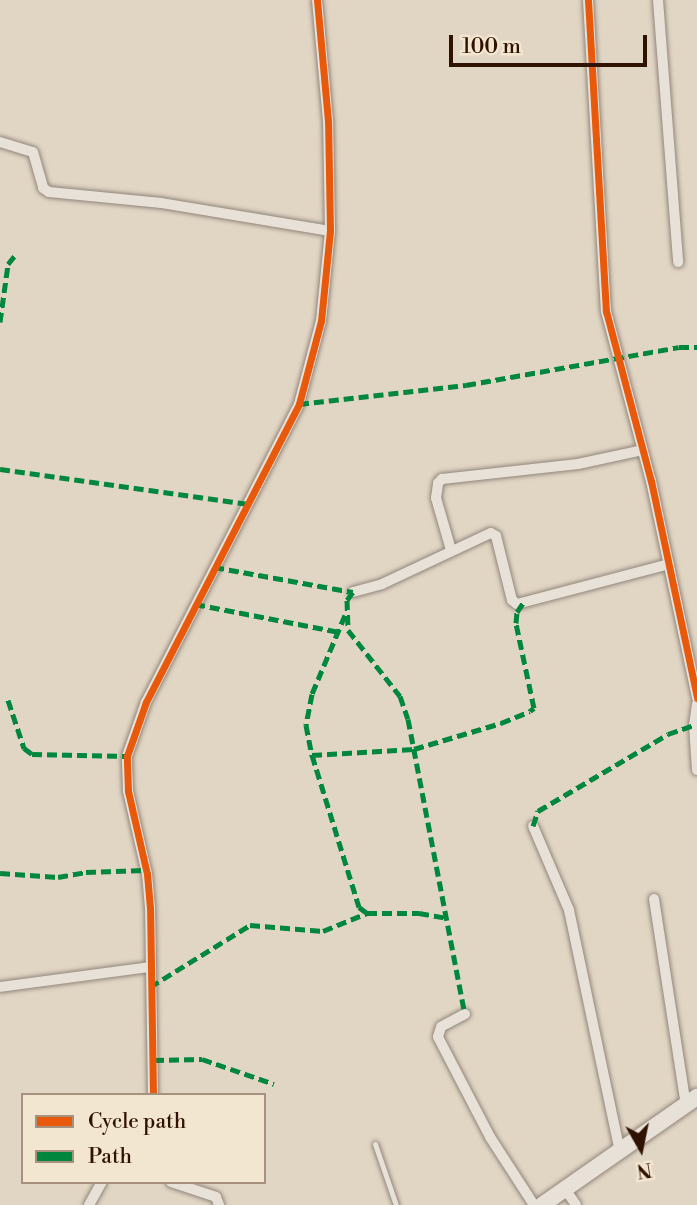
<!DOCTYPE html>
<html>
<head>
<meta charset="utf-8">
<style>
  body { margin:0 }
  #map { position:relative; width:697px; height:1205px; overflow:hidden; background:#e1d5c4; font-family:"Libre Bodoni",serif }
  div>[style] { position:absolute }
  .roads { filter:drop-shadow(0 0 2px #91867a) drop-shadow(0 0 2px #91867a) }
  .lane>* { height:5px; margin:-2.5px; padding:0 2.5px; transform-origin:2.5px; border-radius:2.5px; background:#e7e1d8 }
  .street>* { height:10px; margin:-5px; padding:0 5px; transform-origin:5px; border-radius:5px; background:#e7e1d8 }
  .secondary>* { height:16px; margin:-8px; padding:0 8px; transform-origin:8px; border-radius:8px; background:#e7e1d8 }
  .quiet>* { height:5px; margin-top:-2.5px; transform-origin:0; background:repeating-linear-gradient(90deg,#00873e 0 10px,transparent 0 15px) }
  .cycleway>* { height:7px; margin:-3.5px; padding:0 3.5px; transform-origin:3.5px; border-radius:3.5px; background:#e8590c }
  span { translate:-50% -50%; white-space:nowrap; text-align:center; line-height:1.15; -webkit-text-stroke:7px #f3e6d1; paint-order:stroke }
  .legend { position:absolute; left:21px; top:1093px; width:245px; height:91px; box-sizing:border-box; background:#f3e6d1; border:2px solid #a5917d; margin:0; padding:9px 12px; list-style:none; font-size:21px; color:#301200 }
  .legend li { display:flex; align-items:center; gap:14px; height:35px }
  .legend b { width:35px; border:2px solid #a5917d }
  .north { position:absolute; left:606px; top:1114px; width:70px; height:70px; -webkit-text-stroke:5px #f3e6d1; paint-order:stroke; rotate:171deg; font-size:19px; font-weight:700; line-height:28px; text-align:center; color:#301200 }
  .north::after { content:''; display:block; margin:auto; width:24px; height:32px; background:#301200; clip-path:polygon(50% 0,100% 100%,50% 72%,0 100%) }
  .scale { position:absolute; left:449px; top:35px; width:198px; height:32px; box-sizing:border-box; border:4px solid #301200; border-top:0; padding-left:9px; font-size:21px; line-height:24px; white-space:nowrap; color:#301200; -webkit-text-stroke:5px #f3e6d1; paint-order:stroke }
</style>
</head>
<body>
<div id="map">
  <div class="roads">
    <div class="lane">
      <i style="left:375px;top:1144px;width:65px;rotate:71deg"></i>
    </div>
    <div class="street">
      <i style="left:588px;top:0;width:312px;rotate:86.7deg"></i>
      <i style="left:606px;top:311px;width:176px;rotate:75.2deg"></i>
      <i style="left:651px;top:481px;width:222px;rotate:78deg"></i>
      <i style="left:658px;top:0;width:263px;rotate:85.6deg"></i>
      <i style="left:0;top:142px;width:34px;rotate:17deg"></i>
      <i style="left:33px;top:152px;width:37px;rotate:74deg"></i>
      <i style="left:43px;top:188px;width:7px;rotate:34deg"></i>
      <i style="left:49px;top:192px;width:113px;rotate:5.6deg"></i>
      <i style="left:161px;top:203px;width:171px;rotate:9.4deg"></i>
      <i style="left:451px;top:550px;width:54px;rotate:-106.1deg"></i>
      <i style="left:436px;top:498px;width:15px;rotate:-82deg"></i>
      <i style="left:438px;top:483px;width:6px;rotate:-45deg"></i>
      <i style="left:442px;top:479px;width:137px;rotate:-6.3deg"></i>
      <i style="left:578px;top:464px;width:66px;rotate:-12.2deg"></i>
      <i style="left:353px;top:592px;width:30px;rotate:-15deg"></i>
      <i style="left:382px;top:584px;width:120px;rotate:-25.1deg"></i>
      <i style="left:491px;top:533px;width:6px;rotate:31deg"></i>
      <i style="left:496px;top:536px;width:66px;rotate:76deg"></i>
      <i style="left:512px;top:600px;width:6px;rotate:39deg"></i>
      <i style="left:517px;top:604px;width:157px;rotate:-14.7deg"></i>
      <i style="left:697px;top:704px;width:21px;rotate:98deg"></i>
      <i style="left:694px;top:725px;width:45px;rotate:86.2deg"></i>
      <i style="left:533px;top:826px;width:91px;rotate:66.8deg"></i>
      <i style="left:569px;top:910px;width:246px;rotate:78.1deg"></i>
      <i style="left:654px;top:899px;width:208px;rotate:81.2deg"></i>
      <i style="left:0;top:987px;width:151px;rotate:-7.6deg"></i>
      <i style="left:465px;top:1014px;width:27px;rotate:152deg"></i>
      <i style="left:441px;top:1027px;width:10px;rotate:107deg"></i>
      <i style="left:438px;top:1037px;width:113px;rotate:62.5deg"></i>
      <i style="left:490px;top:1137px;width:81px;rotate:57.1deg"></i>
      <i style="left:153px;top:1095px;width:187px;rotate:-90.9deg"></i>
      <i style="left:150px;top:908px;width:34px;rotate:-95deg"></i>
      <i style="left:147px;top:874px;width:85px;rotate:-102.9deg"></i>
      <i style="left:128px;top:791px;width:35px;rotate:-92deg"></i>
      <i style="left:127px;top:756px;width:57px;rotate:-70.6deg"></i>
      <i style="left:146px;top:702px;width:335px;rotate:-62.8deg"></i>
      <i style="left:299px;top:404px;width:86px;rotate:-75.2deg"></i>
      <i style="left:321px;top:321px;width:90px;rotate:-84.3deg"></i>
      <i style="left:330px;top:231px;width:110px;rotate:-91deg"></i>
      <i style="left:328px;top:121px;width:121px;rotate:-95.2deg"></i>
      <i style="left:171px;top:1182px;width:47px;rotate:18.4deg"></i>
      <i style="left:216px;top:1197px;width:9px;rotate:69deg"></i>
      <i style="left:565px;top:1189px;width:19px;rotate:55deg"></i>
      <i style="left:89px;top:1205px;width:26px;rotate:-61deg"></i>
    </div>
    <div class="secondary">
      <i style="left:542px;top:1205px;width:189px;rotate:-34.9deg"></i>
    </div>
  </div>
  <div class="quiet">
    <i style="left:0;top:322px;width:59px;rotate:-82.1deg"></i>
    <i style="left:8px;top:264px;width:13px;rotate:-51deg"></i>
    <i style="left:299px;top:404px;width:168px;rotate:-6.5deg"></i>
    <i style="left:466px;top:385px;width:216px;rotate:-10.1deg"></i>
    <i style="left:679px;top:347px;width:18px"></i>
    <i style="left:0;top:469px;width:251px;rotate:8deg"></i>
    <i style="left:214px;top:567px;width:141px;rotate:10.2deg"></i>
    <i style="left:353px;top:592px;width:10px;rotate:127deg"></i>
    <i style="left:347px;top:600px;width:30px;rotate:88deg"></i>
    <i style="left:348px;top:630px;width:84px;rotate:51.8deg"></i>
    <i style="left:400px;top:696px;width:24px;rotate:71deg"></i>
    <i style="left:408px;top:719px;width:300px;rotate:79.1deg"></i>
    <i style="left:195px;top:604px;width:147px;rotate:11deg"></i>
    <i style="left:345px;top:615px;width:86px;rotate:112.7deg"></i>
    <i style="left:312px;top:694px;width:32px;rotate:101deg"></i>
    <i style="left:306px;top:725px;width:31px;rotate:79deg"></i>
    <i style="left:312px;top:755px;width:102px;rotate:-3.4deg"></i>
    <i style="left:414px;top:749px;width:91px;rotate:-16.6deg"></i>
    <i style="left:501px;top:723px;width:31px;rotate:-22deg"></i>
    <i style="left:530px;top:711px;width:5px;rotate:-37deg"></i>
    <i style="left:534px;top:708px;width:87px;rotate:-102deg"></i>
    <i style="left:516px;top:623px;width:11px;rotate:-85deg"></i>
    <i style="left:517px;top:612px;width:11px;rotate:-56deg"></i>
    <i style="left:8px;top:700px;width:51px;rotate:71.6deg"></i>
    <i style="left:24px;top:748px;width:10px;rotate:37deg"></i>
    <i style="left:32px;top:754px;width:95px;rotate:1.2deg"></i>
    <i style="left:312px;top:755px;width:159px;rotate:72.8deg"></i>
    <i style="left:359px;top:907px;width:10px;rotate:37deg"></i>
    <i style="left:367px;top:913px;width:52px"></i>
    <i style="left:419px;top:913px;width:28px;rotate:10deg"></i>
    <i style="left:533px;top:826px;width:16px;rotate:-72deg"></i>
    <i style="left:538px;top:811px;width:151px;rotate:-30.6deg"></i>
    <i style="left:668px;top:734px;width:28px;rotate:-19deg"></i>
    <i style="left:0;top:873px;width:58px;rotate:3.9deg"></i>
    <i style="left:58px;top:877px;width:28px;rotate:-10deg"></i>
    <i style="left:86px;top:872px;width:59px;rotate:-1.9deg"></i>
    <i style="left:150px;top:987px;width:118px;rotate:-31.8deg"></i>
    <i style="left:250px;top:925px;width:73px;rotate:4.7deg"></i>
    <i style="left:323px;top:931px;width:48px;rotate:-22.2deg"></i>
    <i style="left:154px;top:1060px;width:48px;rotate:-1.2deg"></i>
    <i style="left:202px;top:1059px;width:76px;rotate:19.1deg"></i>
  </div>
  <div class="cycleway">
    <i style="left:588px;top:0;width:312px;rotate:86.7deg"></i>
    <i style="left:606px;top:311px;width:176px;rotate:75.2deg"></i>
    <i style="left:651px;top:481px;width:222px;rotate:78deg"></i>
    <i style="left:153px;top:1095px;width:187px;rotate:-90.9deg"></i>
    <i style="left:150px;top:908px;width:34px;rotate:-95deg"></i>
    <i style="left:147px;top:874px;width:85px;rotate:-102.9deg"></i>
    <i style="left:128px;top:791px;width:35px;rotate:-92deg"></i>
    <i style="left:127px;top:756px;width:57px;rotate:-70.6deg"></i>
    <i style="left:146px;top:702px;width:335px;rotate:-62.8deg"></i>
    <i style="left:299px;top:404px;width:86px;rotate:-75.2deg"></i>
    <i style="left:321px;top:321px;width:90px;rotate:-84.3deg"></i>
    <i style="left:330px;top:231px;width:110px;rotate:-91deg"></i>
    <i style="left:328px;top:121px;width:121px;rotate:-95.2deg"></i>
  </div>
  <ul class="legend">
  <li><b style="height:9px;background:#e8590c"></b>Cycle path</li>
  <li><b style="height:9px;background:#00873e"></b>Path</li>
  </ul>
  <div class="north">N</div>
  <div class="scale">100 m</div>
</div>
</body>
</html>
